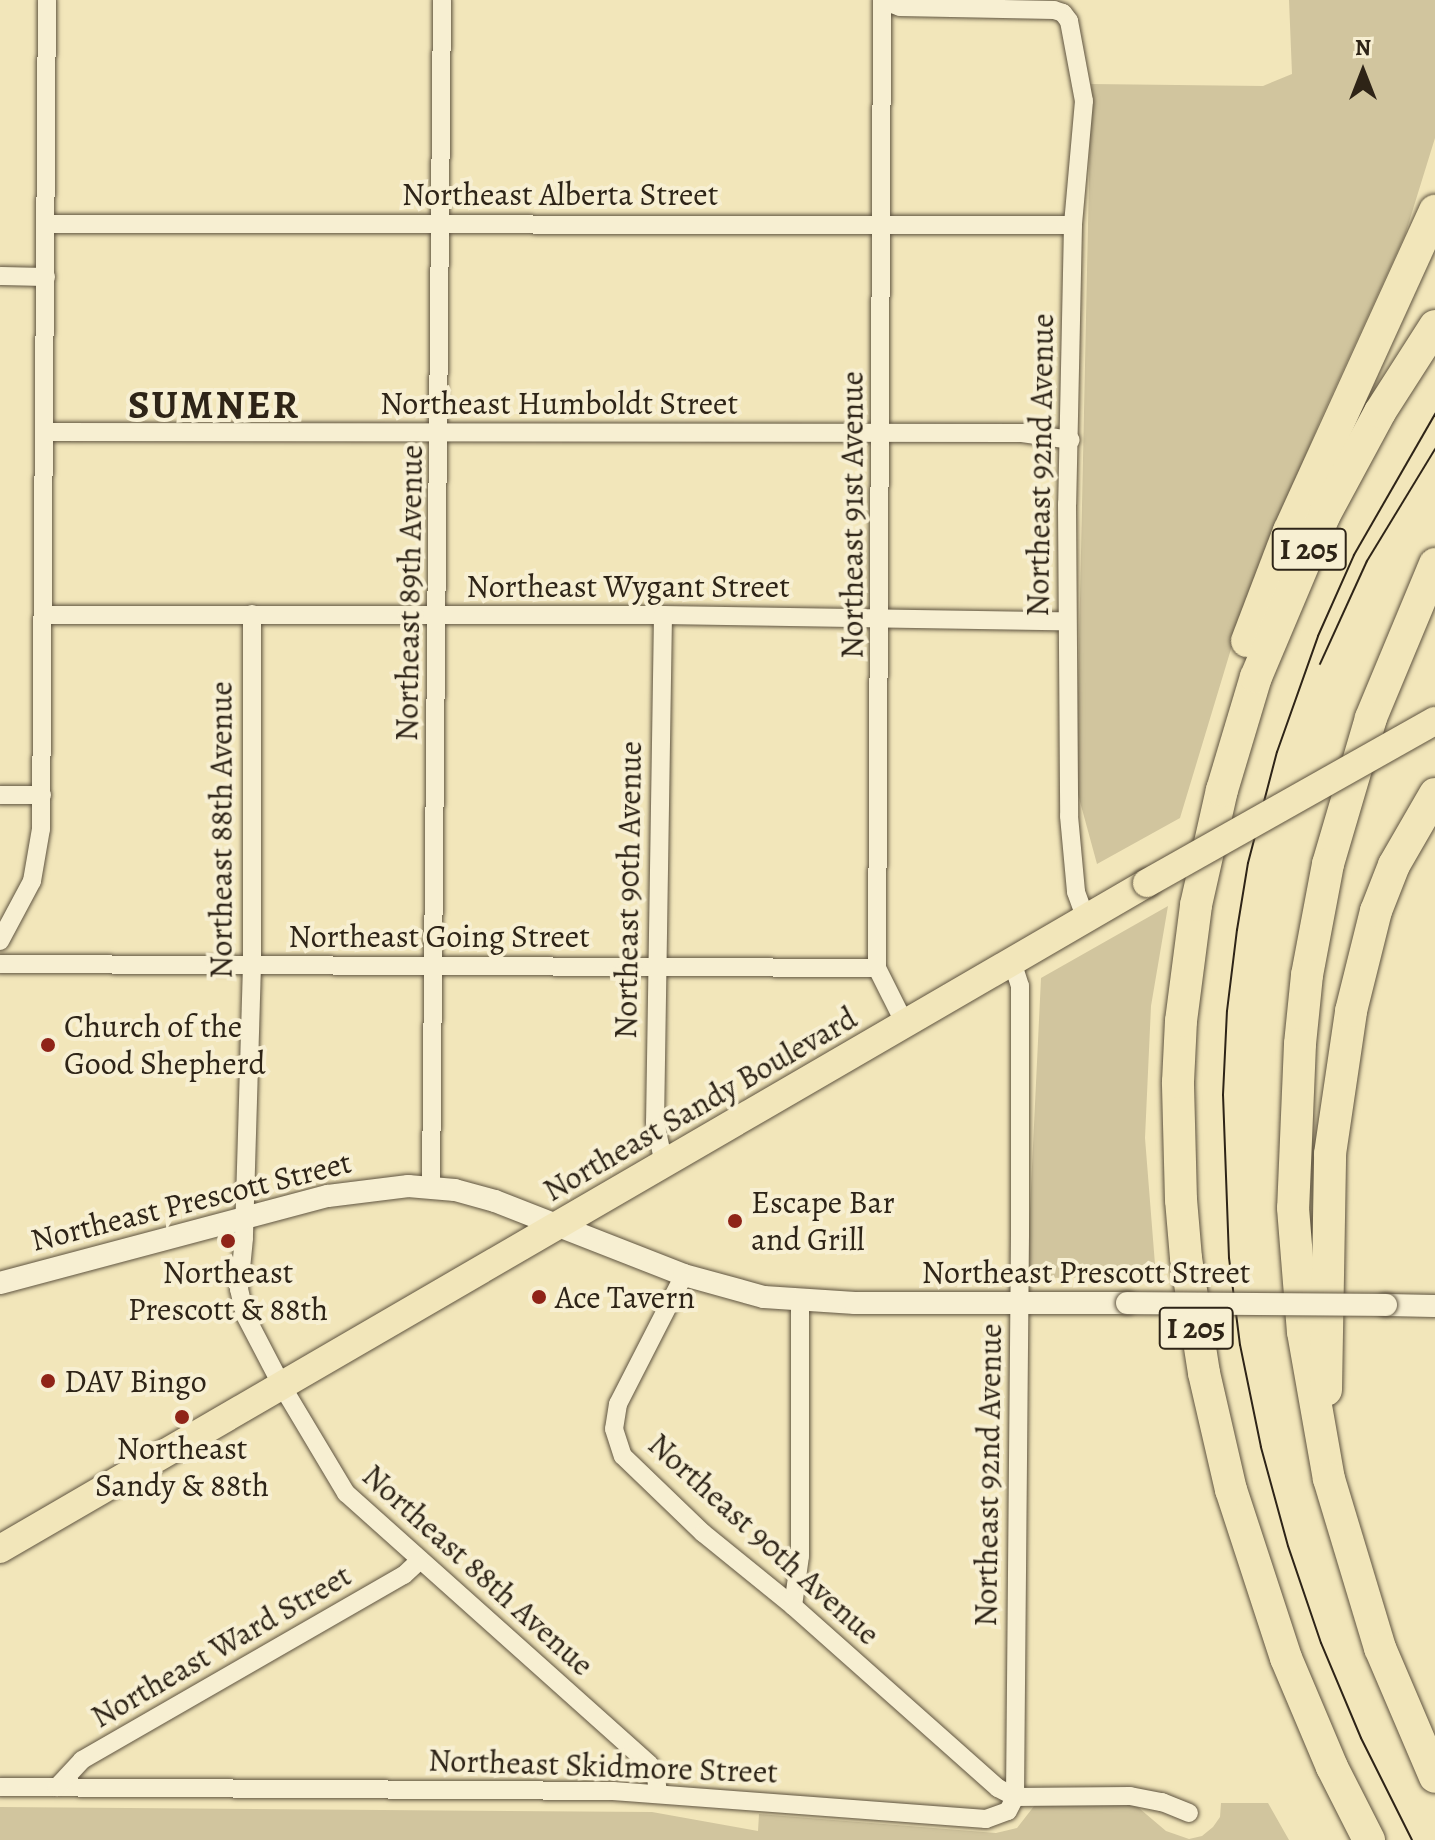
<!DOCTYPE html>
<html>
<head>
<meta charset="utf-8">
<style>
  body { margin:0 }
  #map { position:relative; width:1435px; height:1840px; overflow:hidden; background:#f2e6ba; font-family:Alegreya,serif }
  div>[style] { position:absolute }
  .green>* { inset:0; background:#d1c59e }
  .roads { filter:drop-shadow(0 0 2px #5f5440) drop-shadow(0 0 2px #5f5440) }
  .minor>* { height:18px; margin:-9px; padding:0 9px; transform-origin:9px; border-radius:9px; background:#f7efd2 }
  .tertiary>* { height:22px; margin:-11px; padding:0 11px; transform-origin:11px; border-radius:11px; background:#f7efd2 }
  .primary>* { height:28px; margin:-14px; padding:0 14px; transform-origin:14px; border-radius:14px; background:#f2e6ba }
  .motorway>* { height:32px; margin:-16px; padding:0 16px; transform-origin:16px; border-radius:16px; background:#f2e6ba }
  .tram>* { height:2px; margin:-1px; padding:0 1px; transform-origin:1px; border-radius:1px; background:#2e2417 }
  .bridges { filter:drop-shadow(0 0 2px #5f5440) drop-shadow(0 0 2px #5f5440) }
  .tertiary-bridge>* { height:22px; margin:-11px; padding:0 11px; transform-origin:11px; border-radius:11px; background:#f7efd2 }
  .primary-bridge>* { height:28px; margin:-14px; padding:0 14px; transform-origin:14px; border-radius:14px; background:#f2e6ba }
  .dots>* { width:22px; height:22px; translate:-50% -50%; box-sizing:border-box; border:4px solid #f7efd2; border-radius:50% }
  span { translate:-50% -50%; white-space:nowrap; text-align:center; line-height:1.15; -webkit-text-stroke:8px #f7efd2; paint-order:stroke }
  .shield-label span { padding:2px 6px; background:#f7efd2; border:2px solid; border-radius:6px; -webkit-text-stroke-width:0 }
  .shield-label { font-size:30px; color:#2e2417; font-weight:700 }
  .street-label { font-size:32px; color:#2e2417 }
  .poi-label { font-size:32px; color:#2e2417 }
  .left { translate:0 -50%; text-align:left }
  .district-label { font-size:40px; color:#2e2417; font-weight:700; letter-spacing:2px }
  .north { position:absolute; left:1323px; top:32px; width:80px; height:80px; -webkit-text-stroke:6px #f7efd2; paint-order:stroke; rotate:0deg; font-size:22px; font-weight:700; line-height:32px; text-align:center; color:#2e2417 }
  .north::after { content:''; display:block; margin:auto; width:28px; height:36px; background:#2e2417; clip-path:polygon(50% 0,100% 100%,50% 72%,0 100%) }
</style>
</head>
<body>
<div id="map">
  <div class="green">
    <i style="clip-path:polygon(1289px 0,1435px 0,1435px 138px,1405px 235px,1319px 423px,1244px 606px,1180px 818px,1097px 864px,1076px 787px,1091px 84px,1263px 86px,1292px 74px)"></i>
    <i style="clip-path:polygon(1168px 906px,1151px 1006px,1145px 1138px,1156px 1277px,1040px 1278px,1034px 1271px,1027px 1272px,1041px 978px)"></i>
    <i style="clip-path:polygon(1038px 1801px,1133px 1803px,1166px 1831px,1189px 1839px,1202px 1836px,1213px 1827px,1220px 1817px,1221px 1803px,1268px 1803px,1289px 1840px,0 1840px,0 1807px,652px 1812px,758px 1831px,759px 1814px,996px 1833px,1017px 1828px)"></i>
  </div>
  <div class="roads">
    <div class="minor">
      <i style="left:46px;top:224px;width:1027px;rotate:0.06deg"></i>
      <i style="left:0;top:276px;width:46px;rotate:1.2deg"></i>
      <i style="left:46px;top:432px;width:976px;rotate:0.06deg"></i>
      <i style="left:1022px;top:433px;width:49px;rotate:8.1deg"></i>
      <i style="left:252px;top:614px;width:351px;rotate:90deg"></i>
      <i style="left:252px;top:965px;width:273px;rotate:91.7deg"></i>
      <i style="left:244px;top:1238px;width:51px;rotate:95.6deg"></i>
      <i style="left:239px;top:1289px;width:27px;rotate:77deg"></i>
      <i style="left:245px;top:1315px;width:80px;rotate:62.5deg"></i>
      <i style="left:282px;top:1386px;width:125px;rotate:59.1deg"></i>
      <i style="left:346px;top:1493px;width:407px;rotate:41.8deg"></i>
      <i style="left:649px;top:1764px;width:15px;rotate:62deg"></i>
      <i style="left:656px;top:1777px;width:16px;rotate:83deg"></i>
      <i style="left:44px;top:615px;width:619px"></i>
      <i style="left:663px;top:615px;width:404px;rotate:0.9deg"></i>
      <i style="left:663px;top:615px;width:507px;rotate:90.9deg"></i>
      <i style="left:655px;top:1122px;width:43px;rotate:77.9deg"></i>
      <i style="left:0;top:795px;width:42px"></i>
      <i style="left:0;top:941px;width:68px;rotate:-61.9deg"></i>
      <i style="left:32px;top:881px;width:53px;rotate:-80.2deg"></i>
      <i style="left:41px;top:829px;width:829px;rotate:-89.59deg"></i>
      <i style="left:0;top:964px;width:877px;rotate:0.26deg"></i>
      <i style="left:905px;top:1024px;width:63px;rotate:-116.6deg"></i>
      <i style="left:877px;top:968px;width:968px;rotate:-89.7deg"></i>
      <i style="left:882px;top:0;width:19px;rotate:21deg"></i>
      <i style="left:900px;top:7px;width:154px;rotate:1.1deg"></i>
      <i style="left:1054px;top:10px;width:9px;rotate:18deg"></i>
      <i style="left:1063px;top:13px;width:10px;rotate:53deg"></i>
      <i style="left:1069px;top:21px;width:81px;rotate:79.4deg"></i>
      <i style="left:1084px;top:101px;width:124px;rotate:95.1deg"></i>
      <i style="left:1073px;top:225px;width:279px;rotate:91.2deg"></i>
      <i style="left:1067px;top:504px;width:312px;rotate:89.6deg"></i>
      <i style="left:1069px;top:816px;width:76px;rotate:84.7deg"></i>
      <i style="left:1076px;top:892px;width:29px;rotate:70deg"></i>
      <i style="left:431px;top:1187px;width:1187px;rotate:-89.47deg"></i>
      <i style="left:684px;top:1275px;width:145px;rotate:117.1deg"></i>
      <i style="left:618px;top:1404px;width:25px;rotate:99deg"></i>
      <i style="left:614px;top:1429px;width:28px;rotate:72deg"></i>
      <i style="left:623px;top:1456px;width:111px;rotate:43.9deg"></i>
      <i style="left:703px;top:1533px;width:116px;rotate:39deg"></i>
      <i style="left:793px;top:1606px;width:274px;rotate:41.6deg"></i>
      <i style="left:998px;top:1788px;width:19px;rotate:28deg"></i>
      <i style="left:1015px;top:1797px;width:115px;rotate:-0.5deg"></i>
      <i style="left:1130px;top:1796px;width:33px;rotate:11deg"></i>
      <i style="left:1162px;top:1802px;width:29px;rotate:22deg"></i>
      <i style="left:793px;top:1606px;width:50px;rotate:-82deg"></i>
      <i style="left:800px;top:1556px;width:255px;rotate:-90deg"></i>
      <i style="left:0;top:1787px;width:613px;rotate:0.37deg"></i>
      <i style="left:613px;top:1791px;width:374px;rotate:4.3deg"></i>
      <i style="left:986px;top:1819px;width:23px;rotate:-20deg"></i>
      <i style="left:1008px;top:1811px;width:16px;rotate:-63deg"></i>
      <i style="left:1015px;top:1797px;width:561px;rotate:-89.49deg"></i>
      <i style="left:1020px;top:1236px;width:250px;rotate:-90deg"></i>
      <i style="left:1020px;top:986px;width:25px;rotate:-108deg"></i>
      <i style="left:57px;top:1787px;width:37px;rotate:-47deg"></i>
      <i style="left:82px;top:1760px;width:371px;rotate:-29.9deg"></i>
      <i style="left:404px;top:1575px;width:21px;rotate:-43deg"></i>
    </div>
    <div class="tertiary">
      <i style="left:0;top:1283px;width:339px;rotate:-14.9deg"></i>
      <i style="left:328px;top:1196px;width:81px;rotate:-7.1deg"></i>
      <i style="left:408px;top:1186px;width:47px;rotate:4.9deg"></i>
      <i style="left:455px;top:1190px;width:41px;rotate:15.4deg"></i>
      <i style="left:495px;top:1201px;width:203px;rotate:21.4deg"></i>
      <i style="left:684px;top:1275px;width:83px;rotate:15.4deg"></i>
      <i style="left:764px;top:1297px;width:91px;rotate:3.8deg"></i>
      <i style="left:855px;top:1303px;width:272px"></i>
      <i style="left:1386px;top:1305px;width:49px;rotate:1.2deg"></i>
    </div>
    <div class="primary">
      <i style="left:0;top:1549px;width:1326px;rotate:-30.14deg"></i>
    </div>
    <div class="motorway">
      <i style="left:1435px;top:564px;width:167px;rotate:112.6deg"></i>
      <i style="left:1371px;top:718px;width:152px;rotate:106.4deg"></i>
      <i style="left:1328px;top:864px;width:113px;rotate:100.7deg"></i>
      <i style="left:1307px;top:975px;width:69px;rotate:95.8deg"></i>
      <i style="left:1300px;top:1044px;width:164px;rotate:92.4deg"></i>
      <i style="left:1293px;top:1208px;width:124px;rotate:85.4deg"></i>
      <i style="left:1303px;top:1332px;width:149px;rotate:80deg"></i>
      <i style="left:1329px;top:1479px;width:177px;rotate:73.2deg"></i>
      <i style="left:1380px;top:1648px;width:140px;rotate:66.9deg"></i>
      <i style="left:1247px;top:641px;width:118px;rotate:-69.1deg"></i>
      <i style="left:1289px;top:531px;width:352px;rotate:-65.5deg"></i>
      <i style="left:1326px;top:1390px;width:236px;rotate:-89deg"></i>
      <i style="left:1330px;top:1154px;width:145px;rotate:-81.6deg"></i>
      <i style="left:1351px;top:1011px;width:103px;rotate:-76deg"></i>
      <i style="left:1376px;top:911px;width:49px;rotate:-68.6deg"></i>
      <i style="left:1394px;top:865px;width:82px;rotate:-60deg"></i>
      <i style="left:1369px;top:1840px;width:82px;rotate:-116.9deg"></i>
      <i style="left:1332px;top:1767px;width:118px;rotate:-112.9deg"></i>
      <i style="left:1286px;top:1658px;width:177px;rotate:-108.1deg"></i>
      <i style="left:1231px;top:1490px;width:120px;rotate:-103deg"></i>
      <i style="left:1204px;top:1373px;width:116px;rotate:-98.9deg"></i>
      <i style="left:1186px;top:1258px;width:58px;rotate:-94.9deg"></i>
      <i style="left:1181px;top:1200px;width:118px;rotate:-91.5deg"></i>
      <i style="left:1178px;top:1082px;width:61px;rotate:-87.2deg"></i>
      <i style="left:1181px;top:1021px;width:117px;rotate:-82.6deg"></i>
      <i style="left:1196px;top:905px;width:118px;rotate:-77.3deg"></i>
      <i style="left:1222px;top:790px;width:118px;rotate:-73.3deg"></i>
      <i style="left:1256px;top:677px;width:175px;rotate:-67.1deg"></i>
      <i style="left:1324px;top:516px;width:118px;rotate:-61.7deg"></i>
      <i style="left:1380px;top:412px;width:102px;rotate:-57.4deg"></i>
    </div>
  </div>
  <div class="tram">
    <i style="left:1320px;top:664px;width:113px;rotate:-65.5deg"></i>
    <i style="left:1367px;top:561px;width:131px;rotate:-58.7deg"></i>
    <i style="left:1412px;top:1840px;width:114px;rotate:-116.6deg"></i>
    <i style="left:1361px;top:1738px;width:103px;rotate:-112.8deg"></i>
    <i style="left:1321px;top:1643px;width:102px;rotate:-108.8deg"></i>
    <i style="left:1288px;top:1546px;width:103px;rotate:-105.3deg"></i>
    <i style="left:1261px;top:1447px;width:104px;rotate:-101.6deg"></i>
    <i style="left:1240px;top:1345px;width:88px;rotate:-97.2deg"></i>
    <i style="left:1229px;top:1258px;width:163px;rotate:-92.1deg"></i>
    <i style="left:1223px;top:1095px;width:84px;rotate:-87.3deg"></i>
    <i style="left:1227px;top:1011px;width:82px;rotate:-83deg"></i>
    <i style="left:1237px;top:930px;width:68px;rotate:-80.7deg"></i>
    <i style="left:1248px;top:863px;width:115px;rotate:-75.4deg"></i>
    <i style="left:1277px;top:752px;width:123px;rotate:-70.5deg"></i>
    <i style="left:1318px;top:636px;width:89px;rotate:-66deg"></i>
    <i style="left:1354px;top:555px;width:163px;rotate:-60.1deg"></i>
  </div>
  <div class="bridges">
    <div class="tertiary-bridge">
      <i style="left:1127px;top:1303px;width:259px;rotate:0.4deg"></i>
    </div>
    <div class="primary-bridge">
      <i style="left:1147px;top:883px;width:330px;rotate:-29.4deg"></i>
    </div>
  </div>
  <div class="dots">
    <i style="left:48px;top:1045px;background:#8f2418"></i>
    <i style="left:735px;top:1221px;background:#8f2418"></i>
    <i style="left:228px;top:1241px;background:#8f2418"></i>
    <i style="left:539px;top:1297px;background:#8f2418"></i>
    <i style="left:48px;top:1381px;background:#8f2418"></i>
    <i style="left:182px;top:1417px;background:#8f2418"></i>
  </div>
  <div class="shield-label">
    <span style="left:1309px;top:549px">I 205</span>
    <span style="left:1196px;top:1328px">I 205</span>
  </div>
  <div class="street-label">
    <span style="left:560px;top:194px">Northeast Alberta Street</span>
    <span style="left:559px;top:403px">Northeast Humboldt Street</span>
    <span style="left:1040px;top:465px;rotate:-89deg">Northeast 92nd Avenue</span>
    <span style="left:852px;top:515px;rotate:-90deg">Northeast 91st Avenue</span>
    <span style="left:628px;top:586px">Northeast Wygant Street</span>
    <span style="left:409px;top:593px;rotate:-89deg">Northeast 89th Avenue</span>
    <span style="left:221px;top:830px;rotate:-90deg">Northeast 88th Avenue</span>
    <span style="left:628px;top:890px;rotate:-89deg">Northeast 90th Avenue</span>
    <span style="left:439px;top:936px">Northeast Going Street</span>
    <span style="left:700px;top:1104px;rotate:-30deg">Northeast Sandy Boulevard</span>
    <span style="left:191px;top:1201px;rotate:-14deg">Northeast Prescott Street</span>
    <span style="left:1086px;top:1272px">Northeast Prescott Street</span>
    <span style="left:988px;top:1475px;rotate:-89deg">Northeast 92nd Avenue</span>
    <span style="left:764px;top:1539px;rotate:42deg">Northeast 90th Avenue</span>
    <span style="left:478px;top:1570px;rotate:42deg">Northeast 88th Avenue</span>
    <span style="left:221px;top:1646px;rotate:-30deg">Northeast Ward Street</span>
    <span style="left:603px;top:1766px;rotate:2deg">Northeast Skidmore Street</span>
  </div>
  <div class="poi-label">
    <span class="left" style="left:64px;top:1045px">Church of the<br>Good Shepherd</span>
    <span class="left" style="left:751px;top:1221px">Escape Bar<br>and Grill</span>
    <span style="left:228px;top:1291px">Northeast<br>Prescott &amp; 88th</span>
    <span class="left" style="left:555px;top:1297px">Ace Tavern</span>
    <span class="left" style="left:64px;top:1381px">DAV Bingo</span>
    <span style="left:182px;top:1467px">Northeast<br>Sandy &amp; 88th</span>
  </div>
  <div class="district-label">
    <span style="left:214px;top:405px">SUMNER</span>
  </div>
  <div class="north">N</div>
</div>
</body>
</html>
